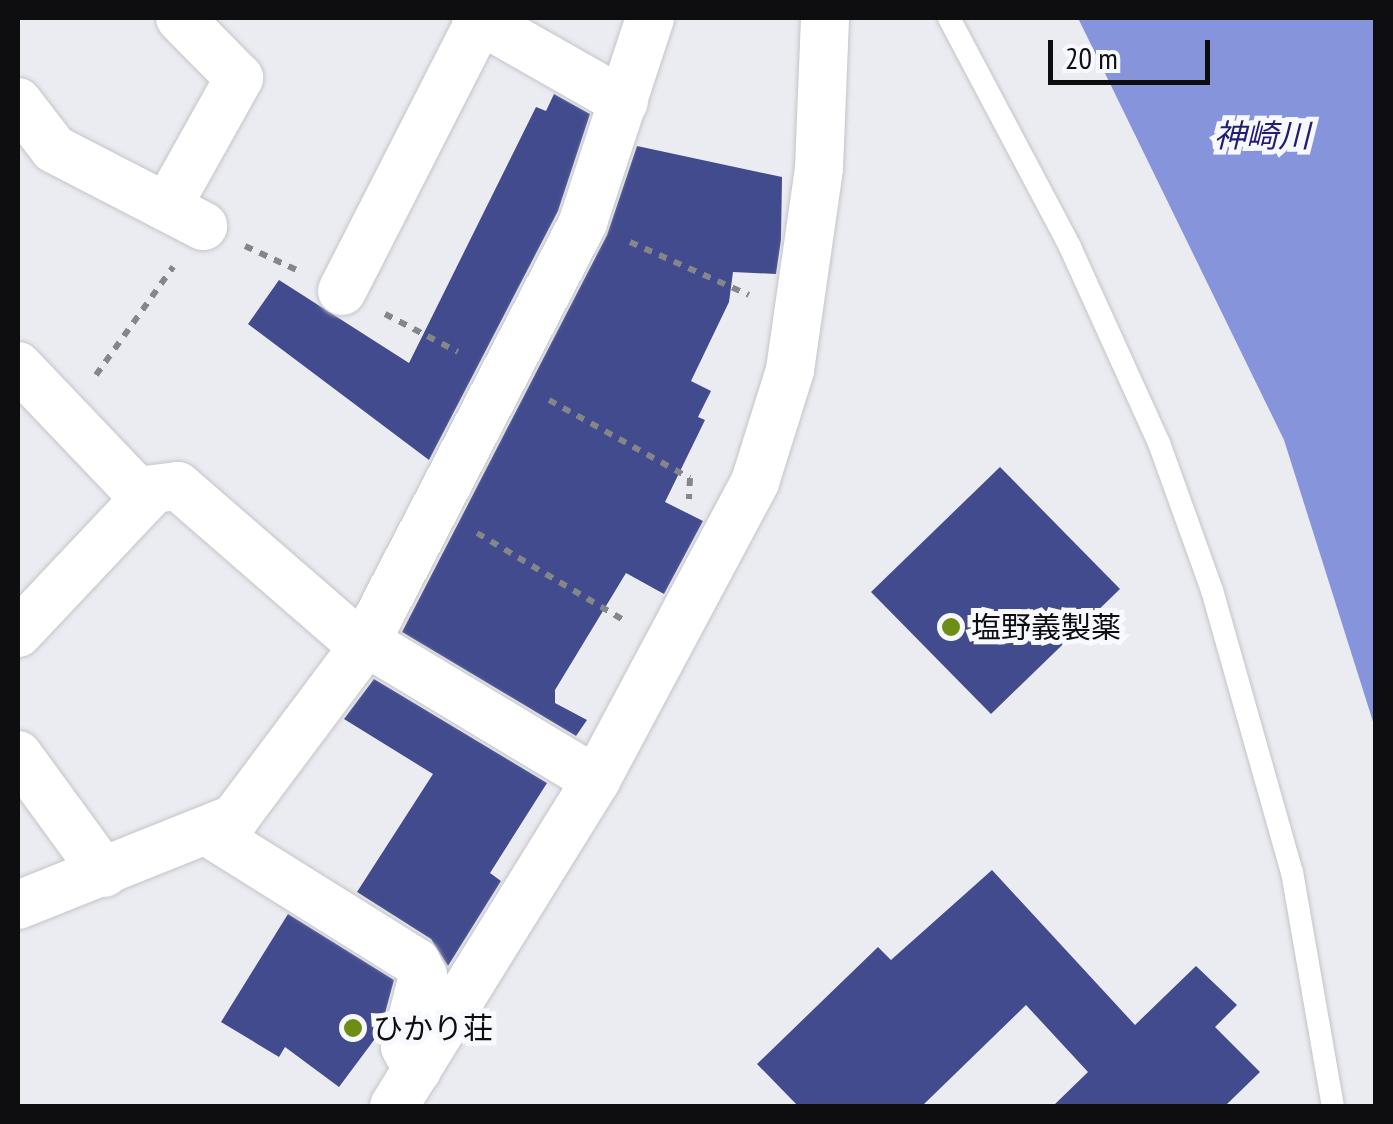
<!DOCTYPE html>
<html>
<head>
<meta charset="utf-8">
<style>
  body { margin:0 }
  #map { position:relative; width:1393px; height:1124px; overflow:hidden; background:#ebecf1; font-family:"PT Sans Narrow","Noto Sans JP",sans-serif }
  div>[style] { position:absolute }
  .water>* { inset:0; background:#8694dc }
  .building>* { inset:0; background:#424b8d }
  .path>* { height:6px; margin-top:-3px; transform-origin:0; background:repeating-linear-gradient(90deg,#85868a 0 8px,transparent 0 16px) }
  .roads { filter:drop-shadow(0 0 2px #c3c4c9) drop-shadow(0 0 2px #c3c4c9) }
  .lane>* { height:22px; margin:-11px; padding:0 11px; transform-origin:11px; border-radius:11px; background:#fff }
  .street>* { height:48px; margin:-24px; padding:0 24px; transform-origin:24px; border-radius:24px; background:#fff }
  .dots>* { width:28px; height:28px; translate:-50% -50%; box-sizing:border-box; border:5px solid #f8f9fe; border-radius:50% }
  span { translate:-50% -50%; white-space:nowrap; text-align:center; line-height:1.15; -webkit-text-stroke:10px #f8f9fe; paint-order:stroke }
  .poi-label { font-size:30px; color:#0e0e10 }
  .left { translate:0 -50%; text-align:left }
  .water-label { font-size:32px; color:#201f73; font-style:italic }
  .frame { position:absolute; inset:0; border:20px solid #0e0e10; pointer-events:none }
  .scale { position:absolute; left:1048px; top:40px; width:162px; height:45px; box-sizing:border-box; border:5px solid #0e0e10; border-top:0; padding-left:12px; font-size:30px; line-height:35px; white-space:nowrap; color:#0e0e10; -webkit-text-stroke:8px #f8f9fe; paint-order:stroke }
</style>
</head>
<body>
<div id="map">
  <div class="water">
    <i style="clip-path:polygon(1078px 18px,1375px 18px,1375px 728px,1284px 440px)"></i>
  </div>
  <div class="building">
    <i style="clip-path:polygon(554px 94px,590px 114px,558px 211px,429px 460px,248px 324px,279px 280px,409px 363px,536px 107px,546px 111px)"></i>
    <i style="clip-path:polygon(637px 146px,782px 177px,781px 240px,776px 274px,733px 272px,729px 302px,691px 381px,711px 391px,698px 417px,705px 420px,665px 502px,703px 521px,664px 594px,626px 573px,555px 690px,555px 703px,587px 720px,576px 736px,402px 632px,607px 235px)"></i>
    <i style="clip-path:polygon(1000px 467px,1120px 589px,991px 714px,871px 592px)"></i>
    <i style="clip-path:polygon(374px 679px,547px 783px,490px 873px,501px 881px,448px 966px,431px 939px,357px 892px,433px 774px,344px 719px)"></i>
    <i style="clip-path:polygon(992px 870px,1135px 1025px,1196px 966px,1237px 1005px,1215px 1027px,1260px 1072px,1225px 1106px,1053px 1106px,1088px 1072px,1026px 1005px,922px 1106px,798px 1106px,757px 1064px,878px 947px,891px 960px)"></i>
    <i style="clip-path:polygon(288px 914px,394px 980px,380px 1032px,339px 1087px,285px 1047px,279px 1057px,221px 1022px)"></i>
  </div>
  <div class="path">
    <i style="left:630px;top:242px;width:130px;rotate:24deg"></i>
    <i style="left:245px;top:246px;width:57px;rotate:24.8deg"></i>
    <i style="left:385px;top:314px;width:82px;rotate:27.5deg"></i>
    <i style="left:96px;top:375px;width:133px;rotate:-54.5deg"></i>
    <i style="left:549px;top:400px;width:161px;rotate:29deg"></i>
    <i style="left:690px;top:478px;width:21px;rotate:93deg"></i>
    <i style="left:477px;top:533px;width:172px;rotate:30.7deg"></i>
  </div>
  <div class="roads">
    <div class="lane">
      <i style="left:949px;top:18px;width:259px;rotate:62.1deg"></i>
      <i style="left:1070px;top:247px;width:215px;rotate:65.6deg"></i>
      <i style="left:1159px;top:443px;width:156px;rotate:70.2deg"></i>
      <i style="left:1212px;top:590px;width:293px;rotate:74.2deg"></i>
      <i style="left:1292px;top:872px;width:238px;rotate:80.1deg"></i>
    </div>
    <div class="street">
      <i style="left:476px;top:18px;width:170px;rotate:29.6deg"></i>
      <i style="left:18px;top:102px;width:59px;rotate:52.5deg"></i>
      <i style="left:54px;top:149px;width:168px;rotate:27.3deg"></i>
      <i style="left:167px;top:207px;width:148px;rotate:-60.8deg"></i>
      <i style="left:239px;top:78px;width:84px;rotate:-134.5deg"></i>
      <i style="left:342px;top:291px;width:300px;rotate:-63deg"></i>
      <i style="left:18px;top:366px;width:173px;rotate:46.4deg"></i>
      <i style="left:137px;top:491px;width:41px;rotate:-7deg"></i>
      <i style="left:178px;top:486px;width:245px;rotate:41deg"></i>
      <i style="left:18px;top:633px;width:191px;rotate:-46.7deg"></i>
      <i style="left:366px;top:642px;width:268px;rotate:31deg"></i>
      <i style="left:18px;top:755px;width:146px;rotate:53.9deg"></i>
      <i style="left:211px;top:834px;width:242px;rotate:32deg"></i>
      <i style="left:416px;top:962px;width:16px;rotate:63deg"></i>
      <i style="left:423px;top:976px;width:73px;rotate:104.2deg"></i>
      <i style="left:405px;top:1047px;width:26px;rotate:62deg"></i>
      <i style="left:18px;top:905px;width:234px;rotate:-21.8deg"></i>
      <i style="left:235px;top:818px;width:214px;rotate:-53.2deg"></i>
      <i style="left:363px;top:647px;width:479px;rotate:-62.6deg"></i>
      <i style="left:583px;top:222px;width:215px;rotate:-71.8deg"></i>
      <i style="left:394px;top:1106px;width:384px;rotate:-58.2deg"></i>
      <i style="left:596px;top:780px;width:338px;rotate:-61.9deg"></i>
      <i style="left:755px;top:482px;width:117px;rotate:-72.6deg"></i>
      <i style="left:790px;top:370px;width:204px;rotate:-81.8deg"></i>
      <i style="left:819px;top:168px;width:150px;rotate:-87.7deg"></i>
    </div>
  </div>
  <div class="dots">
    <i style="left:951px;top:627px;background:#6c8e14"></i>
    <i style="left:353px;top:1028px;background:#6c8e14"></i>
  </div>
  <div class="poi-label">
    <span class="left" style="left:971px;top:627px">塩野義製薬</span>
    <span class="left" style="left:373px;top:1028px">ひかり荘</span>
  </div>
  <div class="water-label">
    <span style="left:1262px;top:135px">神崎川</span>
  </div>
  <div class="frame"></div>
  <div class="scale">20 m</div>
</div>
</body>
</html>
